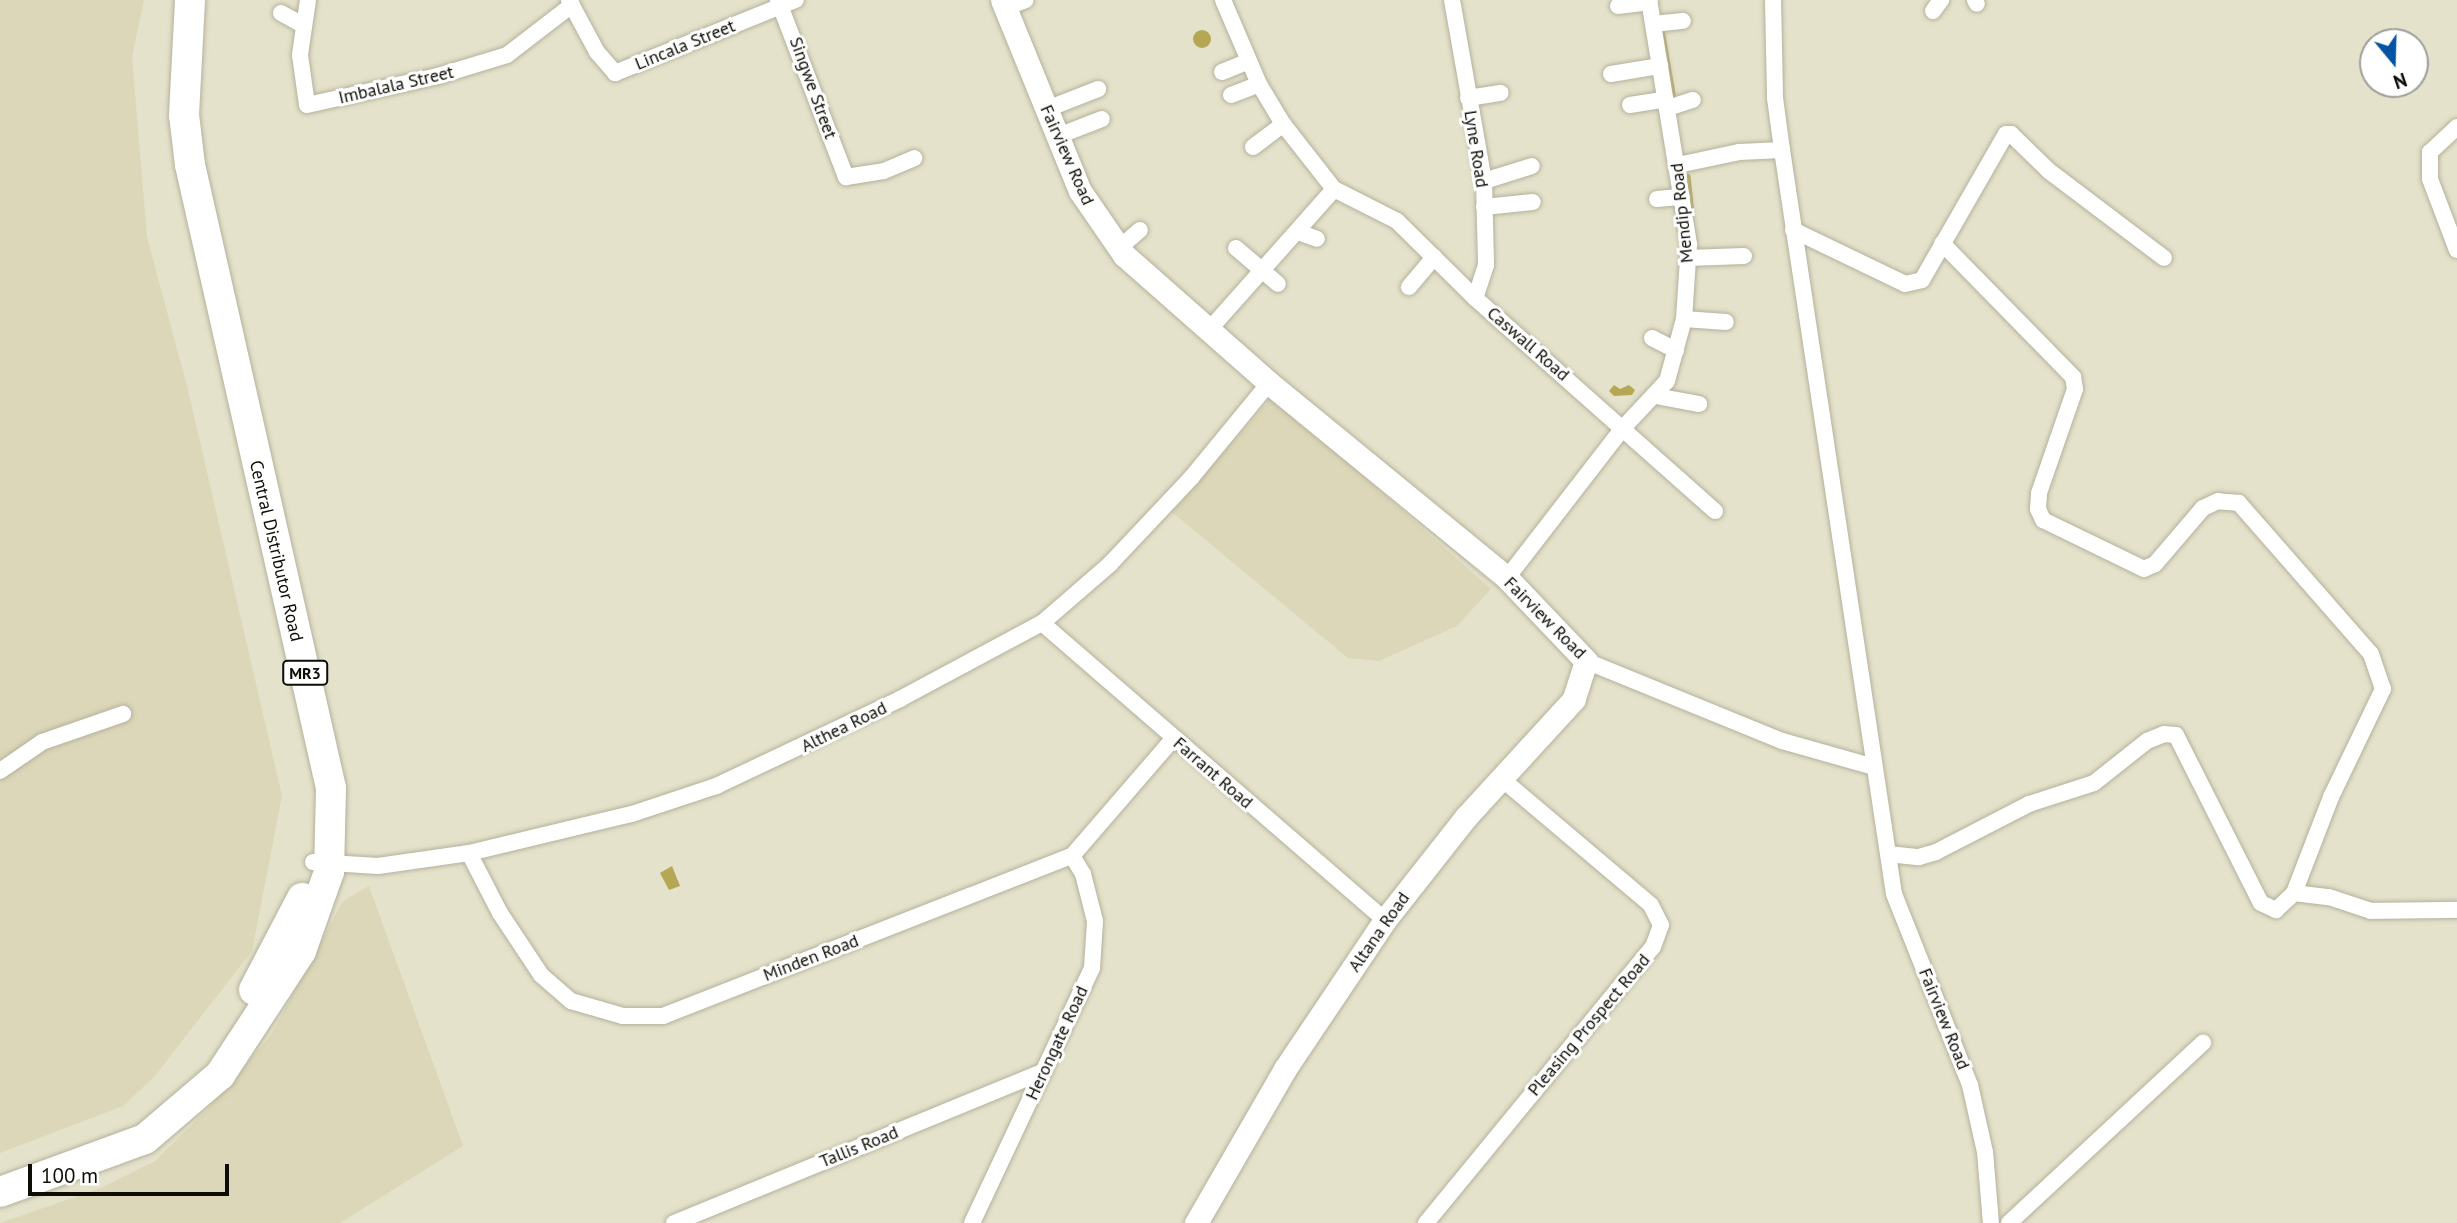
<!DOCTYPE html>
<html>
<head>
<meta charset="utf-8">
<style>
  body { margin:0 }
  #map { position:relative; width:2457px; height:1223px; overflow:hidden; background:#e5e2cb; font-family:"PT Sans",sans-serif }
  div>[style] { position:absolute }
  .built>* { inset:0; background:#dcd7b9 }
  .water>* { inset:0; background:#b5a754 }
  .round { border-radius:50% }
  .stream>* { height:4.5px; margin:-2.25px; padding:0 2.25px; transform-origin:2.25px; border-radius:2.25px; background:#b5a754 }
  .roads { filter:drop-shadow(0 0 2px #b5b19c) drop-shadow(0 0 2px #b5b19c) }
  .street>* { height:16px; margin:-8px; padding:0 8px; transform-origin:8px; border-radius:8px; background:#fff }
  .secondary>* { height:23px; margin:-11.5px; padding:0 11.5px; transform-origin:11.5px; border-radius:11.5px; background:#fff }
  .highway>* { height:30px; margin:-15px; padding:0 15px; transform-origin:15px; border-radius:15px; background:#fff }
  span { translate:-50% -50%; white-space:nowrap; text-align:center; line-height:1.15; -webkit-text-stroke:6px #fff; paint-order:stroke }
  .shield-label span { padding:2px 5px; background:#fff; border:2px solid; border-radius:5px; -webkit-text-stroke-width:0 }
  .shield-label { font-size:16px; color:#0d0c05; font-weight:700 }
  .street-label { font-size:18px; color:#0d0c05 }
  .north { position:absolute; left:2359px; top:28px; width:70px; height:70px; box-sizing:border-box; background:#fff; border:2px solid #9e9e9b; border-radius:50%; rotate:161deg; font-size:19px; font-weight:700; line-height:28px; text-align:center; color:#0d0c05 }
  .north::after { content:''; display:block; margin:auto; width:24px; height:32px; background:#0254a2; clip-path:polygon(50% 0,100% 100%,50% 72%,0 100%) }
  .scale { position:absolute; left:28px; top:1164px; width:201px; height:32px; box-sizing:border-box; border:4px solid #0d0c05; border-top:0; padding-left:9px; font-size:21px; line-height:24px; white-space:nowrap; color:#0d0c05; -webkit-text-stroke:5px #fff; paint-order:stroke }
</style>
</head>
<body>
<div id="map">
  <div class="built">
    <i style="clip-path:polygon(0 0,144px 0,132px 57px,147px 237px,188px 390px,282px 796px,252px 951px,154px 1077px,123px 1106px,0 1153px)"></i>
    <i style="clip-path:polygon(1273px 396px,1491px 589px,1457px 626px,1379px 661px,1348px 658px,1172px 512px)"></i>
    <i style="clip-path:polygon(369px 886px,463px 1146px,340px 1223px,0 1223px,101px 1188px,155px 1161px,208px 1109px,271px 1035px,343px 901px)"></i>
  </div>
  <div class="water">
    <i class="round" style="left:1193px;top:30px;width:18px;height:18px"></i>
    <i style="clip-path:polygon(1614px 385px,1620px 389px,1629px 385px,1635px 390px,1632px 395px,1614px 396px,1609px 391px)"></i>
    <i style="clip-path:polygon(672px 866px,680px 886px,669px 890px,660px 873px)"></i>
  </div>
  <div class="stream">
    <i style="left:1662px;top:30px;width:65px;rotate:80.2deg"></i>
    <i style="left:1688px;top:176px;width:38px;rotate:84deg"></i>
  </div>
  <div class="roads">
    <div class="street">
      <i style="left:308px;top:0;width:56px;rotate:98.3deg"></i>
      <i style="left:300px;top:55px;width:50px;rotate:82deg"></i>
      <i style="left:307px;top:105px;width:134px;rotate:-12.5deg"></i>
      <i style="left:438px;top:76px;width:72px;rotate:-16.9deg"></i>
      <i style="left:507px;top:55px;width:82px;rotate:-37.6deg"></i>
      <i style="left:569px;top:0;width:59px;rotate:61.7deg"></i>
      <i style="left:597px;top:52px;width:28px;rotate:49deg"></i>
      <i style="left:615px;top:73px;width:195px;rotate:-22deg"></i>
      <i style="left:778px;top:0;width:190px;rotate:69deg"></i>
      <i style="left:846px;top:177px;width:38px;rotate:-9deg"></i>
      <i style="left:884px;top:171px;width:33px;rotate:-23deg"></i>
      <i style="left:1223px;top:0;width:91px;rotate:66.8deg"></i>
      <i style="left:1259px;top:84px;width:47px;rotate:59deg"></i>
      <i style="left:1283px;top:124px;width:83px;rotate:51.9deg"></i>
      <i style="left:1334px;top:189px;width:71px;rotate:26.9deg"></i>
      <i style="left:1397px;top:221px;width:110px;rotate:44.6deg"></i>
      <i style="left:1475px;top:298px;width:321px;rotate:41.6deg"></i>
      <i style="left:1452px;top:0;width:184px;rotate:80deg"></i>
      <i style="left:1484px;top:181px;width:84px;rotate:88.6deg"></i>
      <i style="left:1486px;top:265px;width:35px;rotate:108deg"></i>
      <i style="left:1773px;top:0;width:98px;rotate:88.8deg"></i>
      <i style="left:1775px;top:98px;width:52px;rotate:82.3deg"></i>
      <i style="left:1975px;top:0;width:4px;rotate:63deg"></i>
      <i style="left:1618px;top:6px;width:32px;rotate:-7deg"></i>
      <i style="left:1005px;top:8px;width:22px;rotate:-21deg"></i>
      <i style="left:1933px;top:11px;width:14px;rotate:-54deg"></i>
      <i style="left:281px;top:13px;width:26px;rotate:29deg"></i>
      <i style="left:1653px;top:24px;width:30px;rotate:-6deg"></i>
      <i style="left:1222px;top:72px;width:29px;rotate:-22deg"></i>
      <i style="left:1611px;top:74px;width:50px;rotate:-9.3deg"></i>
      <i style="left:1231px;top:95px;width:30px;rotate:-21deg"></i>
      <i style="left:1468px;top:98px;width:33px;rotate:-9deg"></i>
      <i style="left:1630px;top:105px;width:36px;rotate:-9deg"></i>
      <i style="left:1668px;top:108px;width:26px;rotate:-18deg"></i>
      <i style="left:1047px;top:109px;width:55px;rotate:-21.4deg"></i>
      <i style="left:2457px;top:127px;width:37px;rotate:137deg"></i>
      <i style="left:2430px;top:152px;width:27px;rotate:90deg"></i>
      <i style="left:2430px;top:179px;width:76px;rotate:69.2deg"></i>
      <i style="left:1058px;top:136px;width:47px;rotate:-21.1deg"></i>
      <i style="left:1253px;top:147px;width:38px;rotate:-37deg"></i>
      <i style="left:1678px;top:165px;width:62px;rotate:-12deg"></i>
      <i style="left:1739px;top:152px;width:43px;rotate:-2.7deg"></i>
      <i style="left:1782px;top:150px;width:752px;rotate:81.44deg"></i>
      <i style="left:1894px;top:894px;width:206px;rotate:68.3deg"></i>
      <i style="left:1970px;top:1085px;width:69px;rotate:77.4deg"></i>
      <i style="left:1985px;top:1152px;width:71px;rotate:85.2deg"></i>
      <i style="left:1484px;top:181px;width:50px;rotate:-17.4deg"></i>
      <i style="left:1657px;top:199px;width:25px;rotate:-5deg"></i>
      <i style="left:1484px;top:207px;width:49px;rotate:-5.8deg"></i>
      <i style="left:1793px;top:230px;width:124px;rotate:25.7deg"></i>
      <i style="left:1905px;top:284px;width:17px;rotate:-13deg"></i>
      <i style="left:1922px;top:280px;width:168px;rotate:-60.1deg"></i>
      <i style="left:2006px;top:134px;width:5px"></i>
      <i style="left:2011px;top:134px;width:53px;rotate:44.2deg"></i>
      <i style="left:2049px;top:171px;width:144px;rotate:37.1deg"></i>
      <i style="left:1298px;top:232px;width:20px;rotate:20deg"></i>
      <i style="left:1236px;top:248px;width:55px;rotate:40.6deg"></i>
      <i style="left:1118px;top:249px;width:29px;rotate:-41deg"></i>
      <i style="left:1688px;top:258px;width:56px;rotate:-2deg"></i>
      <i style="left:1409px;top:287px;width:39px;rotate:-50deg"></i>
      <i style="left:1684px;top:319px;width:42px;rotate:4.1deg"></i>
      <i style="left:1209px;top:330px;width:188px;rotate:-48.4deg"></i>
      <i style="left:1652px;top:338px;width:27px;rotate:27deg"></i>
      <i style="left:1656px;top:396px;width:44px;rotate:10.5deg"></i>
      <i style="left:1507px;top:578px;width:190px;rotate:-52.3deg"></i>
      <i style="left:1623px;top:428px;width:64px;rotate:-46.9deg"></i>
      <i style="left:1667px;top:381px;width:64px;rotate:-74.7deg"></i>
      <i style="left:1684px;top:319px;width:75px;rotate:-86.2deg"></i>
      <i style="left:1689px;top:244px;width:247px;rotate:-99.3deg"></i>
      <i style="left:1042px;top:623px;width:454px;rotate:40.9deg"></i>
      <i style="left:1586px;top:661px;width:212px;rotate:22.2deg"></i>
      <i style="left:1782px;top:741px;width:96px;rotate:15.8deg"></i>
      <i style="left:0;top:771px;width:51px;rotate:-34.6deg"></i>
      <i style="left:42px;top:742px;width:86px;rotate:-19.1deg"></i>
      <i style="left:469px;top:853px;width:68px;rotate:62.7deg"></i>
      <i style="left:500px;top:913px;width:74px;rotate:56.5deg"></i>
      <i style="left:541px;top:975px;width:40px;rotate:41deg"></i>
      <i style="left:571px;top:1001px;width:54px;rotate:16.1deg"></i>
      <i style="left:623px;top:1016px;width:40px"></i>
      <i style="left:663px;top:1016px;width:439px;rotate:-21.4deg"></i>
      <i style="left:1072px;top:856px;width:155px;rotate:-49.2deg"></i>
      <i style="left:1888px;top:854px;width:31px;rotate:6deg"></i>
      <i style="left:1919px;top:857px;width:18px;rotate:-16deg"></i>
      <i style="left:1936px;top:852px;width:105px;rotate:-27.3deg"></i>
      <i style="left:2029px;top:804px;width:68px;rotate:-17.9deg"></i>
      <i style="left:2094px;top:783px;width:68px;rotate:-38.4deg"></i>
      <i style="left:2147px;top:741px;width:18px;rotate:-22deg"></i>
      <i style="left:2164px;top:734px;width:12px;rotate:5deg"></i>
      <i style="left:2176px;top:735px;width:188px;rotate:63.2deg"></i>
      <i style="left:2261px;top:903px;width:17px;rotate:25deg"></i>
      <i style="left:2276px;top:910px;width:25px;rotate:-43deg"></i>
      <i style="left:2294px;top:893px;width:103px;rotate:-68.9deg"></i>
      <i style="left:2331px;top:797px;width:120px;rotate:-64.3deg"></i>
      <i style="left:2383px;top:689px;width:37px;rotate:-109deg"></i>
      <i style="left:2371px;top:654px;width:201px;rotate:-131.2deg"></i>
      <i style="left:2239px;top:503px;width:21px;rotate:-175deg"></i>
      <i style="left:2218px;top:501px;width:17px;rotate:155deg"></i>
      <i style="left:2203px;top:508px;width:74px;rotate:130.6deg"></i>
      <i style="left:2155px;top:564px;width:12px;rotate:156deg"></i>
      <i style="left:2144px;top:569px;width:112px;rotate:-154.1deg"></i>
      <i style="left:2043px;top:520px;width:12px;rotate:-114deg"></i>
      <i style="left:2038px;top:509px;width:16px;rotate:-86deg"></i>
      <i style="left:2039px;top:493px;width:110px;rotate:-70.9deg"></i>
      <i style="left:2075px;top:389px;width:12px;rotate:-99deg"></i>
      <i style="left:2073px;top:377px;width:187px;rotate:-134.4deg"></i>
      <i style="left:313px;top:862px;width:65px;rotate:3.5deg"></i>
      <i style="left:378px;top:866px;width:92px;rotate:-8.1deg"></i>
      <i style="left:469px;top:853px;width:168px;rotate:-13.5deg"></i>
      <i style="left:632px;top:814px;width:89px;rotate:-18.4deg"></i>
      <i style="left:716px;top:786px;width:204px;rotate:-25.3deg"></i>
      <i style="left:900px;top:699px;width:161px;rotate:-28.2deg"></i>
      <i style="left:1042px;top:623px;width:90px;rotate:-40.9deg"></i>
      <i style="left:1110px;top:564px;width:118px;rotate:-46.7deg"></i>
      <i style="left:1191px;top:478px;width:123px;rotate:-50.6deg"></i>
      <i style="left:2294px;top:893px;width:35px;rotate:7deg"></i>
      <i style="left:2329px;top:897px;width:44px;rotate:18.4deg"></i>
      <i style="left:2371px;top:911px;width:86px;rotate:-0.7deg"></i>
      <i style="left:674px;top:1223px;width:400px;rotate:-22.3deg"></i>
      <i style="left:972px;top:1223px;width:282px;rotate:-64.8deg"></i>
      <i style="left:1092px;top:968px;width:47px;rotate:-86.3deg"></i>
      <i style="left:1095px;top:921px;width:49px;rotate:-104.3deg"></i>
      <i style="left:1083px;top:874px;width:21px;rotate:-121deg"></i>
      <i style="left:1426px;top:1223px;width:357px;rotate:-50.6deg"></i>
      <i style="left:1653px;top:947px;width:23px;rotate:-70deg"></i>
      <i style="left:1661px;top:925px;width:22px;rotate:-117deg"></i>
      <i style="left:1651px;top:905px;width:195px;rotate:-139.8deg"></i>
      <i style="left:2009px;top:1223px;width:265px;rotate:-42.9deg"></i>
    </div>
    <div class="secondary">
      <i style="left:1002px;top:0;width:206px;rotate:67.8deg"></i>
      <i style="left:1080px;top:191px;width:78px;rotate:55.5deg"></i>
      <i style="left:1124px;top:255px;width:193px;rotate:41.4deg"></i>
      <i style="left:1269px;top:383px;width:308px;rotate:39.3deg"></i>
      <i style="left:1507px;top:578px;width:115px;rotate:46.4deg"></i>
      <i style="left:1586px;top:661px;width:40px;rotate:108deg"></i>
      <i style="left:1574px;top:699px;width:160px;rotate:132.5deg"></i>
      <i style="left:1466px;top:817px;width:131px;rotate:128.2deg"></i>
      <i style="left:1385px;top:920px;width:179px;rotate:123.9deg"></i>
      <i style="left:1285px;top:1069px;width:178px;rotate:120deg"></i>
    </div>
    <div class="highway">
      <i style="left:254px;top:990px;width:104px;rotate:-62.4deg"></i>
      <i style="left:0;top:1192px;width:154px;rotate:-20.1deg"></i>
      <i style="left:145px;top:1139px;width:99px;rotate:-40.5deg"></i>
      <i style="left:220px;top:1075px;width:148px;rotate:-56.8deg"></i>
      <i style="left:301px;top:951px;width:84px;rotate:-70.5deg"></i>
      <i style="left:329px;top:872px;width:84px;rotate:-88.6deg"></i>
      <i style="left:331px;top:788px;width:639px;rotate:-102.75deg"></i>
      <i style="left:190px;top:165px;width:50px;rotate:-96.8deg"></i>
      <i style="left:184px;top:115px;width:115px;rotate:-87deg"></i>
    </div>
  </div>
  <div class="shield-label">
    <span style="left:305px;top:673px">MR3</span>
  </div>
  <div class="street-label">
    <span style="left:685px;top:45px;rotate:-22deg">Lincala Street</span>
    <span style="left:396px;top:85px;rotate:-13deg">Imbalala Street</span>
    <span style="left:813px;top:88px;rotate:70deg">Singwe Street</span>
    <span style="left:1476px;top:149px;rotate:81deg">Lyne Road</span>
    <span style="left:1067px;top:155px;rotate:66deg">Fairview Road</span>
    <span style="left:1682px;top:213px;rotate:-96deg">Mendip Road</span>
    <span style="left:1528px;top:344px;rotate:41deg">Caswall Road</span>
    <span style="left:276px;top:551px;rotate:77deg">Central Distributor Road</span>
    <span style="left:1545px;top:618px;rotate:45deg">Fairview Road</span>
    <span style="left:844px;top:727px;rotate:-26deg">Althea Road</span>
    <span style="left:1213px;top:773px;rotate:41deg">Farrant Road</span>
    <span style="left:1379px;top:932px;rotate:-55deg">Altana Road</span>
    <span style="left:811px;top:958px;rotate:-21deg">Minden Road</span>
    <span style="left:1944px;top:1019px;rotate:68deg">Fairview Road</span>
    <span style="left:1589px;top:1025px;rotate:-50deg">Pleasing Prospect Road</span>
    <span style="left:1057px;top:1043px;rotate:-65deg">Herongate Road</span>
    <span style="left:859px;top:1147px;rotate:-22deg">Tallis Road</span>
  </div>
  <div class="north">N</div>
  <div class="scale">100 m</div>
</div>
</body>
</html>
